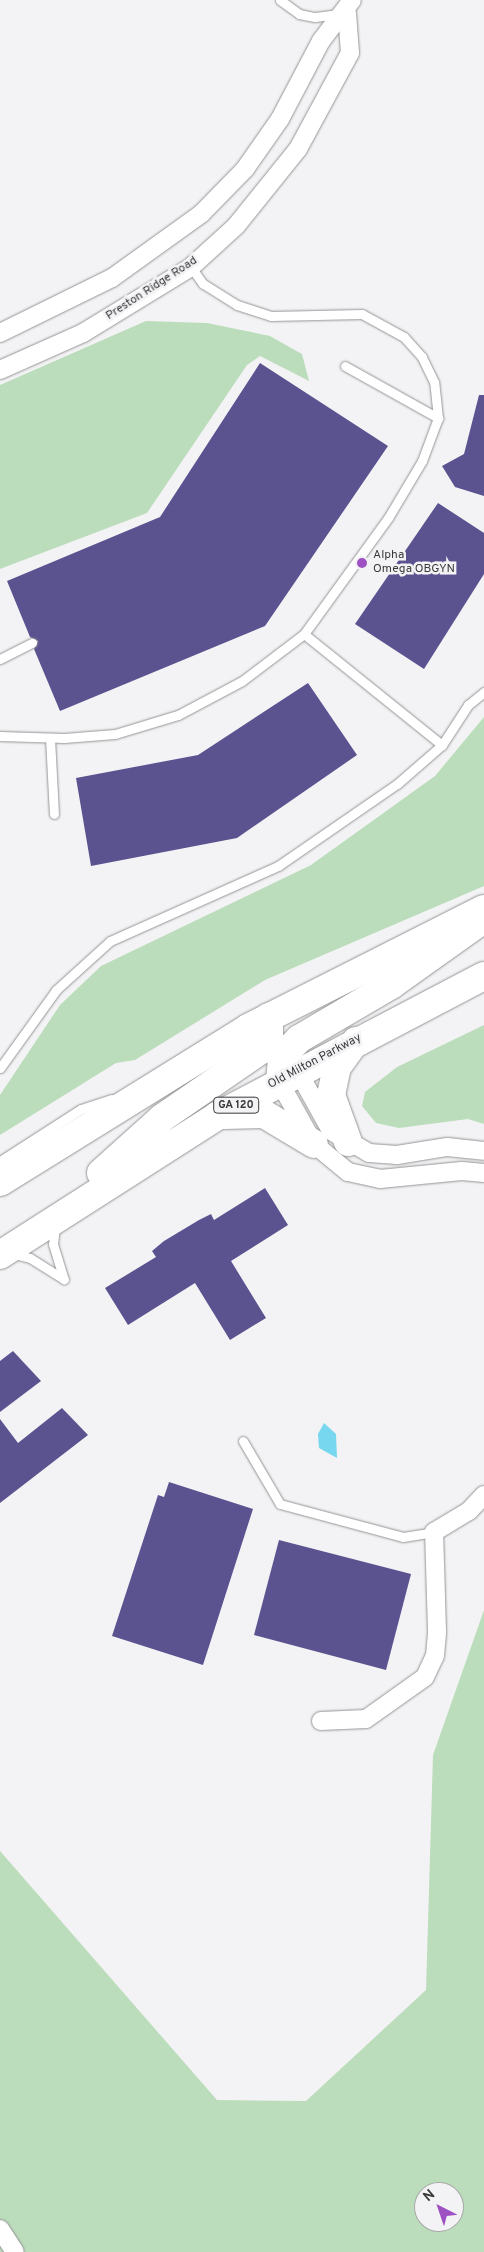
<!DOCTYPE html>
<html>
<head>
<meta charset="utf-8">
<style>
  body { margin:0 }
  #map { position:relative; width:484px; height:2252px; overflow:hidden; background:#f3f3f5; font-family:Overpass,sans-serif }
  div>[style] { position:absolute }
  .green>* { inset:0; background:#bcddbb }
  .water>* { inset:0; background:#76d7ee }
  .building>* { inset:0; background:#5b5390 }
  .roads { filter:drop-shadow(0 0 1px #949496) drop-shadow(0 0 1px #949496) }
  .lane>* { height:9px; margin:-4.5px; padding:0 4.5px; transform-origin:4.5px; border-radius:4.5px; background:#fff }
  .street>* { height:18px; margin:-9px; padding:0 9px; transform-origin:9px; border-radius:9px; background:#fff }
  .highway>* { height:28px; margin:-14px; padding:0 14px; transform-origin:14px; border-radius:14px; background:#fff }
  .dots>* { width:14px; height:14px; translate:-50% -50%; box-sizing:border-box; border:2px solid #f3f3f5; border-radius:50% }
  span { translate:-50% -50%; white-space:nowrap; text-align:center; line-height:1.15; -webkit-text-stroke:5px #f3f3f5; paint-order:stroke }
  .shield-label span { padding:1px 4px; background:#f3f3f5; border:1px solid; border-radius:4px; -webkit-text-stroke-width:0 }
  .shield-label { font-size:11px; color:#3a393a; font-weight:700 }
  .street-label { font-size:12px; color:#3a393a }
  .poi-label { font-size:12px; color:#3a393a }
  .left { translate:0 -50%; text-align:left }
  .north { position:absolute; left:414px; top:2182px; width:50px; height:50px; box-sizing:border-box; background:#f3f3f5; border:1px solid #a9a9aa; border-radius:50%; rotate:319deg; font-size:14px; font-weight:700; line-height:20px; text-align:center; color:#3a393a }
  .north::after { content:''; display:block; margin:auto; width:18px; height:22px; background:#9e51c2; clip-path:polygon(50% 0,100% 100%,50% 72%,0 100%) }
</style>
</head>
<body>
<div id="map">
  <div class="green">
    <i style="clip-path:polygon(146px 321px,207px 323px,270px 336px,302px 354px,309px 381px,260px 356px,247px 365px,147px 513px,0 569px,0 385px)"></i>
    <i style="clip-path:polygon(484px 717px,484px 886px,265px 980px,135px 1060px,116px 1063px,0 1135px,0 1095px,60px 1005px,101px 966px,311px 865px,435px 776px)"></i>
    <i style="clip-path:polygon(484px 1025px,484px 1124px,468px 1119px,399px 1128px,376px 1123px,362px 1106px,365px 1092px,397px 1067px)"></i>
    <i style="clip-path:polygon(evenodd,484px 1610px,484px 2252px,0 2252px,0 1851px,217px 2100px,306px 2101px,426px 1990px,433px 1755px,484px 1610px,424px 2192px,454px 2192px,454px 2222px,424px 2222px,424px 2192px)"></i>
  </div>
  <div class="water">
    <i style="clip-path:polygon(324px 1423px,336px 1434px,337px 1458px,319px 1448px,318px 1434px)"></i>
  </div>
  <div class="building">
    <i style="clip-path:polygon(260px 363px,388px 446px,265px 626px,60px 711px,34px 649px,38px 641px,30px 637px,7px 581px,160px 517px)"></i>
    <i style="clip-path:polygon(479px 395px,484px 395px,484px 496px,455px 487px,442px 466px,464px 454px)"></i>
    <i style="clip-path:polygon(438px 503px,484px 533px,484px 574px,424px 669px,355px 624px)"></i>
    <i style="clip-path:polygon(308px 683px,357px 755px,237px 838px,91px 866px,76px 778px,198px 755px)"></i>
    <i style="clip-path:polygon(265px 1188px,288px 1225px,231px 1261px,266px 1318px,230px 1340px,195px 1283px,128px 1325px,105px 1288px,156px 1257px,152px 1251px,164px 1241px,199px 1220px,211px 1214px,214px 1220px)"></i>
    <i style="clip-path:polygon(13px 1351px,41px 1381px,0 1412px,0 1361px)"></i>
    <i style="clip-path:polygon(62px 1408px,88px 1435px,0 1503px,0 1419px,18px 1443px)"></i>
    <i style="clip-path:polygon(169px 1482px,253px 1509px,203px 1665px,112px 1636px,158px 1495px,164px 1497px)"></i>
    <i style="clip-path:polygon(279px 1540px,411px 1574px,386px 1670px,254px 1635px)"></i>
  </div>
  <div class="roads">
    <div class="lane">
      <i style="left:280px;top:0;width:24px;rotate:36deg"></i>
      <i style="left:299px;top:14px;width:16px;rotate:11deg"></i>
      <i style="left:315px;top:17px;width:26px;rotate:-7deg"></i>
      <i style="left:345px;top:366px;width:107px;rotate:29.2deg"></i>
      <i style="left:304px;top:634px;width:177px;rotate:38.8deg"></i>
      <i style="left:442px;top:745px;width:48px;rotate:-57deg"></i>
      <i style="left:468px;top:705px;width:21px;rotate:-39deg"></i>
      <i style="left:0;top:659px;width:36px;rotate:-27deg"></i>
      <i style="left:0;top:736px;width:64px;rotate:1.8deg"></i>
      <i style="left:64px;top:738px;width:51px;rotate:-4.5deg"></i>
      <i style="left:115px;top:734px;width:66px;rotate:-16.8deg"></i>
      <i style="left:178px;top:715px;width:72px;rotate:-28deg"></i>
      <i style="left:242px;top:681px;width:78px;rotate:-37.2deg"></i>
      <i style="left:304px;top:634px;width:143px;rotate:-54.1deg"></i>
      <i style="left:388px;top:518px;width:66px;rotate:-59.2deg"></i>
      <i style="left:422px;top:461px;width:46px;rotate:-69.6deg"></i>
      <i style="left:438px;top:418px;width:36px;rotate:-96deg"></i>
      <i style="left:434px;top:382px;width:28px;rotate:-116deg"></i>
      <i style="left:422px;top:357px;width:27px;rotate:-132deg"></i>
      <i style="left:404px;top:337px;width:48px;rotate:-151.3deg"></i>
      <i style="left:362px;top:314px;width:91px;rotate:178.7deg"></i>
      <i style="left:271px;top:316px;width:36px;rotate:-162deg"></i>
      <i style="left:237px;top:305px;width:40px;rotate:-148deg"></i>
      <i style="left:203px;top:284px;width:21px;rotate:-125deg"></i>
      <i style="left:50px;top:738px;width:76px;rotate:87deg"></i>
      <i style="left:0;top:1068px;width:96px;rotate:-54.3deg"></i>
      <i style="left:56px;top:990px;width:73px;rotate:-42.2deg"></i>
      <i style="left:110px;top:941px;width:184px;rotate:-24.1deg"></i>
      <i style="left:278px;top:866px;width:145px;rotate:-34.6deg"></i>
      <i style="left:397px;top:784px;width:60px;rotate:-40.9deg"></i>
      <i style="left:0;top:1161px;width:96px;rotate:-32.7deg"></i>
      <i style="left:81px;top:1109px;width:32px;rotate:-18deg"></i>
      <i style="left:55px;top:1226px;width:18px;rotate:96deg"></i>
      <i style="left:53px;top:1244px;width:37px;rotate:73deg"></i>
      <i style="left:14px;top:1254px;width:16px;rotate:14deg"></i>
      <i style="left:30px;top:1258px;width:40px;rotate:32deg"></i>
      <i style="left:243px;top:1441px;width:73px;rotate:59.6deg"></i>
      <i style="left:280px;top:1504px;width:127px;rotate:15deg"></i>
      <i style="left:403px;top:1537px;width:31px;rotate:-9deg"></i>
    </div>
    <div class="street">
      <i style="left:0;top:333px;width:125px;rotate:-26.2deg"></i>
      <i style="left:112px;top:278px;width:110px;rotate:-35.7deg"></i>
      <i style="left:201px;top:214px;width:63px;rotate:-45.6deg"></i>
      <i style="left:245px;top:169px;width:61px;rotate:-55deg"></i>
      <i style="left:280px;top:119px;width:88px;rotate:-62.3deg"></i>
      <i style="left:321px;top:41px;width:51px;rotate:-52.9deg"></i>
      <i style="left:0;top:370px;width:91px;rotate:-24deg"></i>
      <i style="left:83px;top:333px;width:127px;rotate:-31.4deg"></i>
      <i style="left:191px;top:267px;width:61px;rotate:-42.3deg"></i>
      <i style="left:236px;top:226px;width:99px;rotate:-51.2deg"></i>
      <i style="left:298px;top:149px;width:109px;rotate:-61.6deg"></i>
      <i style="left:350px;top:53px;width:40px;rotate:-94.3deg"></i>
      <i style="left:295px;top:1066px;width:74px;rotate:61deg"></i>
      <i style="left:331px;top:1131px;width:44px;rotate:30.1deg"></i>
      <i style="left:369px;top:1153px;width:28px;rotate:4deg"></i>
      <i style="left:397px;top:1155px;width:51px;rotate:-9.1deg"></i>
      <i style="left:447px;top:1147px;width:37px;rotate:6deg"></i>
      <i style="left:276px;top:1076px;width:78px;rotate:60.8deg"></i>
      <i style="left:314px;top:1144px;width:44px;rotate:39.5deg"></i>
      <i style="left:348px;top:1172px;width:33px;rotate:12deg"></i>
      <i style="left:380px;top:1179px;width:82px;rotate:-5.6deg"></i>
      <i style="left:462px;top:1171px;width:22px;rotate:5deg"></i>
      <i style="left:321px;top:1721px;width:45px;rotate:-2.5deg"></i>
      <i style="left:366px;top:1719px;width:72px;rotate:-35.4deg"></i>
      <i style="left:425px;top:1677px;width:23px;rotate:-65deg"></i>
      <i style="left:435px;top:1656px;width:25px;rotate:-85deg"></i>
      <i style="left:437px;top:1631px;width:99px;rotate:-91.7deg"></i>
      <i style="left:434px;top:1532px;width:41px;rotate:-31deg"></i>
      <i style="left:469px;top:1511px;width:22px;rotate:-47deg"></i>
      <i style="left:0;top:2229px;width:27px;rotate:57deg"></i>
    </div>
    <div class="highway">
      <i style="left:280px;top:1081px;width:25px;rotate:-85deg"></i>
      <i style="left:282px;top:1056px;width:24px;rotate:-45deg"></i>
      <i style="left:299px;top:1039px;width:107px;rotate:-30.4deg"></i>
      <i style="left:391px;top:985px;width:102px;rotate:-35.4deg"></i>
      <i style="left:224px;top:1115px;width:40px;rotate:-1.4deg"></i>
      <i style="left:264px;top:1114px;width:58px;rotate:31deg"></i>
      <i style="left:348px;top:1142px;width:50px;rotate:-109.9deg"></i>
      <i style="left:331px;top:1095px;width:29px;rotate:-78deg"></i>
      <i style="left:337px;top:1067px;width:32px;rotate:-54deg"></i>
      <i style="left:101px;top:1173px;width:82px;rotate:-42deg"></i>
      <i style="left:162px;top:1118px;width:120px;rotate:-34.5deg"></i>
      <i style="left:261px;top:1050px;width:17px;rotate:-62deg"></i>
      <i style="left:269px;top:1035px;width:18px;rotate:-90deg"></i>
      <i style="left:0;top:1182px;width:292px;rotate:-31.8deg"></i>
      <i style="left:248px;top:1028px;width:264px;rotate:-26.8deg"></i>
      <i style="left:0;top:1255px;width:258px;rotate:-32.6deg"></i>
      <i style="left:217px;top:1116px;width:301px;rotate:-27.7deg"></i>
    </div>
  </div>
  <div class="dots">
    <i style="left:362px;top:563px;background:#9e51c2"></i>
  </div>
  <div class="shield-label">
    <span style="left:236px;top:1105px">GA 120</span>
  </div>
  <div class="street-label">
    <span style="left:152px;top:289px;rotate:-33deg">Preston Ridge Road</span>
    <span style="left:315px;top:1062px;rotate:-28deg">Old Milton Parkway</span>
  </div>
  <div class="poi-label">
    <span class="left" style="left:373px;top:563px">Alpha<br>Omega OBGYN</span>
  </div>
  <div class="north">N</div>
</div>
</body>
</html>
